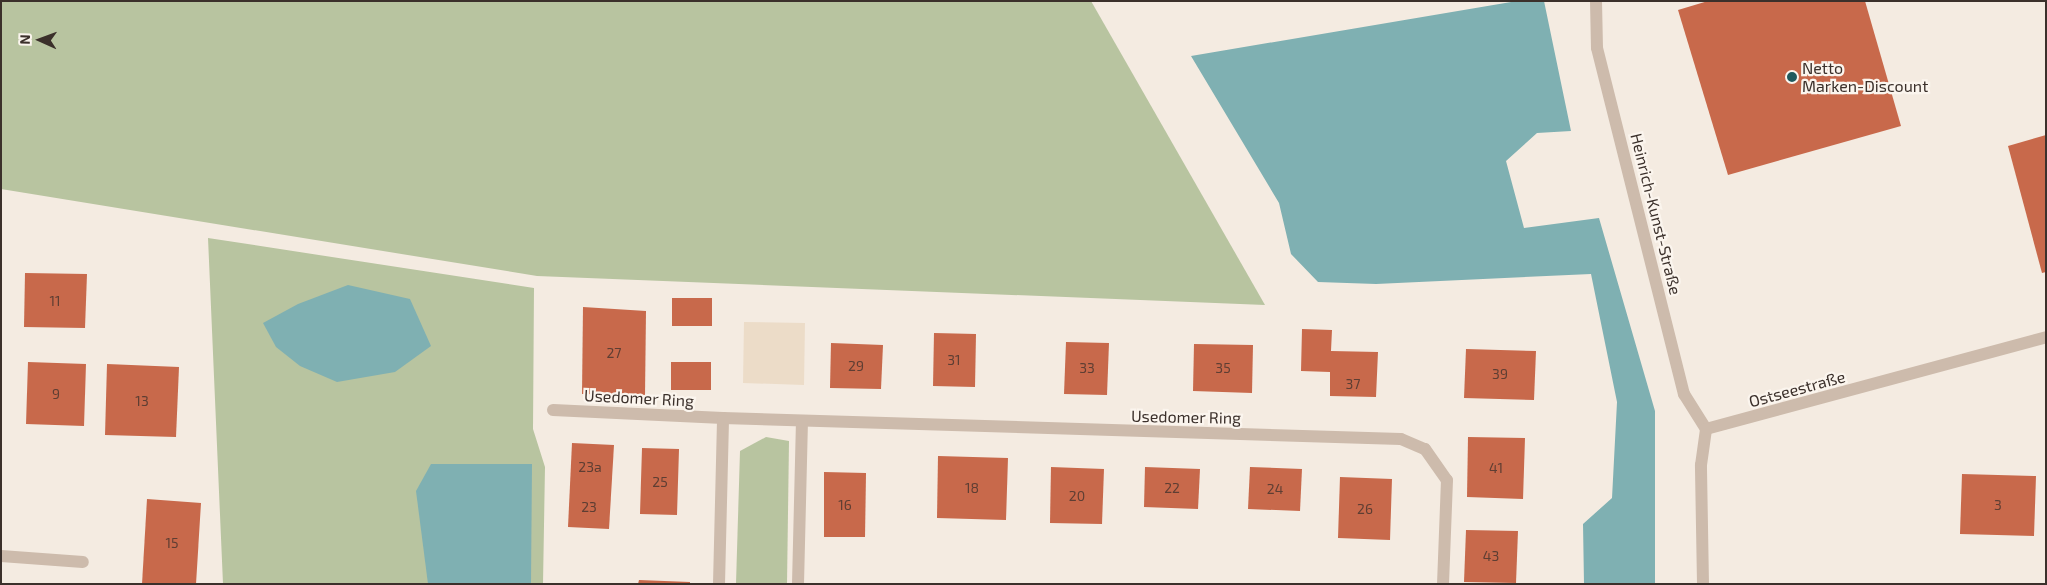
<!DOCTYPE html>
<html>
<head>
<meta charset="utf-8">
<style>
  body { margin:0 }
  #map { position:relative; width:2047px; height:585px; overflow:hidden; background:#f4ebe1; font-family:"Exo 2",sans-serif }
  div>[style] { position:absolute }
  .green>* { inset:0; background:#b8c4a0 }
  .plaza>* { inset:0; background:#ecdcc8 }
  .water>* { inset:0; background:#7fb0b2 }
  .building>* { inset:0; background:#c8694b }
  .minor>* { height:12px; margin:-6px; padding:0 6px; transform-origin:6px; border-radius:6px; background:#cdbbac }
  .dots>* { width:14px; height:14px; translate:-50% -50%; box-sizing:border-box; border:2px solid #fbf5ee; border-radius:50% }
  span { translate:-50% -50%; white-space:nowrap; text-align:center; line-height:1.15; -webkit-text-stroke:4.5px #fbf5ee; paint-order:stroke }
  .number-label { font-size:14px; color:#5e3e33 }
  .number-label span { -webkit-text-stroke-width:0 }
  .poi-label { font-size:16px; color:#3b302b }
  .left { translate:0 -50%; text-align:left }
  .street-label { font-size:16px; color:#3b302b }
  .frame { position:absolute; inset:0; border:2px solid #3b302b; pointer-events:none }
  .north { position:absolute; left:15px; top:15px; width:50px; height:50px; -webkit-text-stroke:4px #fbf5ee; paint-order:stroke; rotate:272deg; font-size:14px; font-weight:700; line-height:20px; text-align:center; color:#3b302b }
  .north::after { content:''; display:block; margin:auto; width:18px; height:22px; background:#3b302b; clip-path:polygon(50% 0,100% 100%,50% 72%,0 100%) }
</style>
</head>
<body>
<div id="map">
  <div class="green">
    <i style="clip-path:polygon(1px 1px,1091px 1px,1265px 305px,537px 276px,1px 189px)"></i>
    <i style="clip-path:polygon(208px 238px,534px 288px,533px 429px,545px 467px,543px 584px,223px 584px)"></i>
    <i style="clip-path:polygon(766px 437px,789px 441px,787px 584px,736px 584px,740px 451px)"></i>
  </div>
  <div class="plaza">
    <i style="clip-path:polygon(744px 322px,805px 323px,804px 385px,743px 383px)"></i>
  </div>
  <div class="water">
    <i style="clip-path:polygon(1517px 1px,1544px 1px,1571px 131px,1537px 133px,1506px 161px,1524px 228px,1599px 218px,1655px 411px,1655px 584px,1584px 584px,1583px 524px,1612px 498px,1617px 402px,1591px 274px,1376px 284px,1318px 282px,1291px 254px,1279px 203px,1191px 56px)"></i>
    <i style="clip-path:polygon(348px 285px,410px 299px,431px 346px,395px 372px,337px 382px,300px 366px,276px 347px,263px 323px,298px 304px)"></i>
    <i style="clip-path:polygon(431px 464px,532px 464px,531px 584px,428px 584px,416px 491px)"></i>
  </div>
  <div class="building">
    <i style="clip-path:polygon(1708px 1px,1865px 1px,1901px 126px,1728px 175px,1678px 10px)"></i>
    <i style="clip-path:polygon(2046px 135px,2046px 272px,2042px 273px,2008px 146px)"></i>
    <i style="clip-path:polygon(25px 273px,87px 274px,85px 328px,24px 327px)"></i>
    <i style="clip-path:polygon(672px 298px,712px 298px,712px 326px,672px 326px)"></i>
    <i style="clip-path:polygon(583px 307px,646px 311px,645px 395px,582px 394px)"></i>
    <i style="clip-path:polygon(1302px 329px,1332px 330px,1331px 351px,1378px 352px,1376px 397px,1330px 396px,1330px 372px,1301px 371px)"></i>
    <i style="clip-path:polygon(934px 333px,976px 334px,975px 387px,933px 386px)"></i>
    <i style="clip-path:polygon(1066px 342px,1109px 343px,1107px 395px,1064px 394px)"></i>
    <i style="clip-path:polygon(831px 343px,883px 345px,881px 389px,830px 388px)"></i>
    <i style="clip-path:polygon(1194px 344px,1253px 345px,1252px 393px,1193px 391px)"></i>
    <i style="clip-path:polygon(1466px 349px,1536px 351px,1534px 400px,1464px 398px)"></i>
    <i style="clip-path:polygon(28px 362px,86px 364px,84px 426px,26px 424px)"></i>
    <i style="clip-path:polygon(671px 362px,711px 362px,711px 390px,671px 390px)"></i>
    <i style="clip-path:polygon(107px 364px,179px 367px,176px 437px,105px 435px)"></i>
    <i style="clip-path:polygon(1468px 437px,1525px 438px,1523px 499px,1467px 497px)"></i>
    <i style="clip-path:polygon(572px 443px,614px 445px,609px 529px,568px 527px)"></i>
    <i style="clip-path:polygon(642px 448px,679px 449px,677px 515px,640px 514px)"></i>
    <i style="clip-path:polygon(938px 456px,1008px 458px,1006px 520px,937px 518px)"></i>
    <i style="clip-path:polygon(1051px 467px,1104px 469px,1102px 524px,1050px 523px)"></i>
    <i style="clip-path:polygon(1145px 467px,1200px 469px,1198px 509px,1144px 507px)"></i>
    <i style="clip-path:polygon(1250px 467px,1302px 469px,1300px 511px,1248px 509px)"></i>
    <i style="clip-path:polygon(824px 472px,866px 473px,865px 537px,824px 537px)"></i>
    <i style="clip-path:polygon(1962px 474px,2036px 476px,2034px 536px,1960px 534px)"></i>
    <i style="clip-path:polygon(1340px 477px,1392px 479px,1390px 540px,1338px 538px)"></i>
    <i style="clip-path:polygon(147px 499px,201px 503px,196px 584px,142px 584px)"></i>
    <i style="clip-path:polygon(1466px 530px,1518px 531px,1516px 583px,1464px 582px)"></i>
    <i style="clip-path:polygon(639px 580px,690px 582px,690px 584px,638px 584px)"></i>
  </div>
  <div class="minor">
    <i style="left:1596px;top:1px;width:47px;rotate:88.8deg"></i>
    <i style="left:1597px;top:48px;width:357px;rotate:75.9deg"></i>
    <i style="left:1684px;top:394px;width:41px;rotate:57.8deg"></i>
    <i style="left:553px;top:410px;width:170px;rotate:2.7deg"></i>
    <i style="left:1706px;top:429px;width:352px;rotate:-15.1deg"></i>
    <i style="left:1px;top:556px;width:82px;rotate:4.2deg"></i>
    <i style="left:719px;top:584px;width:166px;rotate:-88.6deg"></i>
    <i style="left:723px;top:418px;width:678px;rotate:1.77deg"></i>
    <i style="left:1401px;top:439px;width:26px;rotate:23deg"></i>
    <i style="left:1425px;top:449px;width:38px;rotate:55deg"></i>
    <i style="left:1447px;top:480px;width:104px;rotate:92.2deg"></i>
    <i style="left:798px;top:584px;width:161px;rotate:-88.6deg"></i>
    <i style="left:1703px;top:584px;width:119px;rotate:-91deg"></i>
    <i style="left:1701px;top:465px;width:36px;rotate:-82deg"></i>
  </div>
  <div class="dots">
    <i style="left:1792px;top:77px;background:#1f5a5e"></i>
  </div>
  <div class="number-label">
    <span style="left:55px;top:301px">11</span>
    <span style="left:614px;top:353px">27</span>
    <span style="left:954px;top:360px">31</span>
    <span style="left:856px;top:366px">29</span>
    <span style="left:1087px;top:368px">33</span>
    <span style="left:1223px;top:368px">35</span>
    <span style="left:1500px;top:374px">39</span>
    <span style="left:1353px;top:384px">37</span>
    <span style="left:56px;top:394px">9</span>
    <span style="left:142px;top:401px">13</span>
    <span style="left:590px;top:467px">23a</span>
    <span style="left:1496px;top:468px">41</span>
    <span style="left:660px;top:482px">25</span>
    <span style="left:972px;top:488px">18</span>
    <span style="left:1172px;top:488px">22</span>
    <span style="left:1275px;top:489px">24</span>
    <span style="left:1077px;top:496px">20</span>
    <span style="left:845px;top:505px">16</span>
    <span style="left:1998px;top:505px">3</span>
    <span style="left:589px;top:507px">23</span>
    <span style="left:1365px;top:509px">26</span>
    <span style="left:172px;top:543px">15</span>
    <span style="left:1491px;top:556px">43</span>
  </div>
  <div class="poi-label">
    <span class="left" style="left:1802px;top:77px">Netto<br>Marken-Discount</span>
  </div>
  <div class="street-label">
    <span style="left:1656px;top:214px;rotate:76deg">Heinrich-Kunst-Straße</span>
    <span style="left:1797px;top:389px;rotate:-15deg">Ostseestraße</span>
    <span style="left:639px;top:398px;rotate:3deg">Usedomer Ring</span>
    <span style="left:1186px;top:417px;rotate:1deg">Usedomer Ring</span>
  </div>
  <div class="frame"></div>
  <div class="north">N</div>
</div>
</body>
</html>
